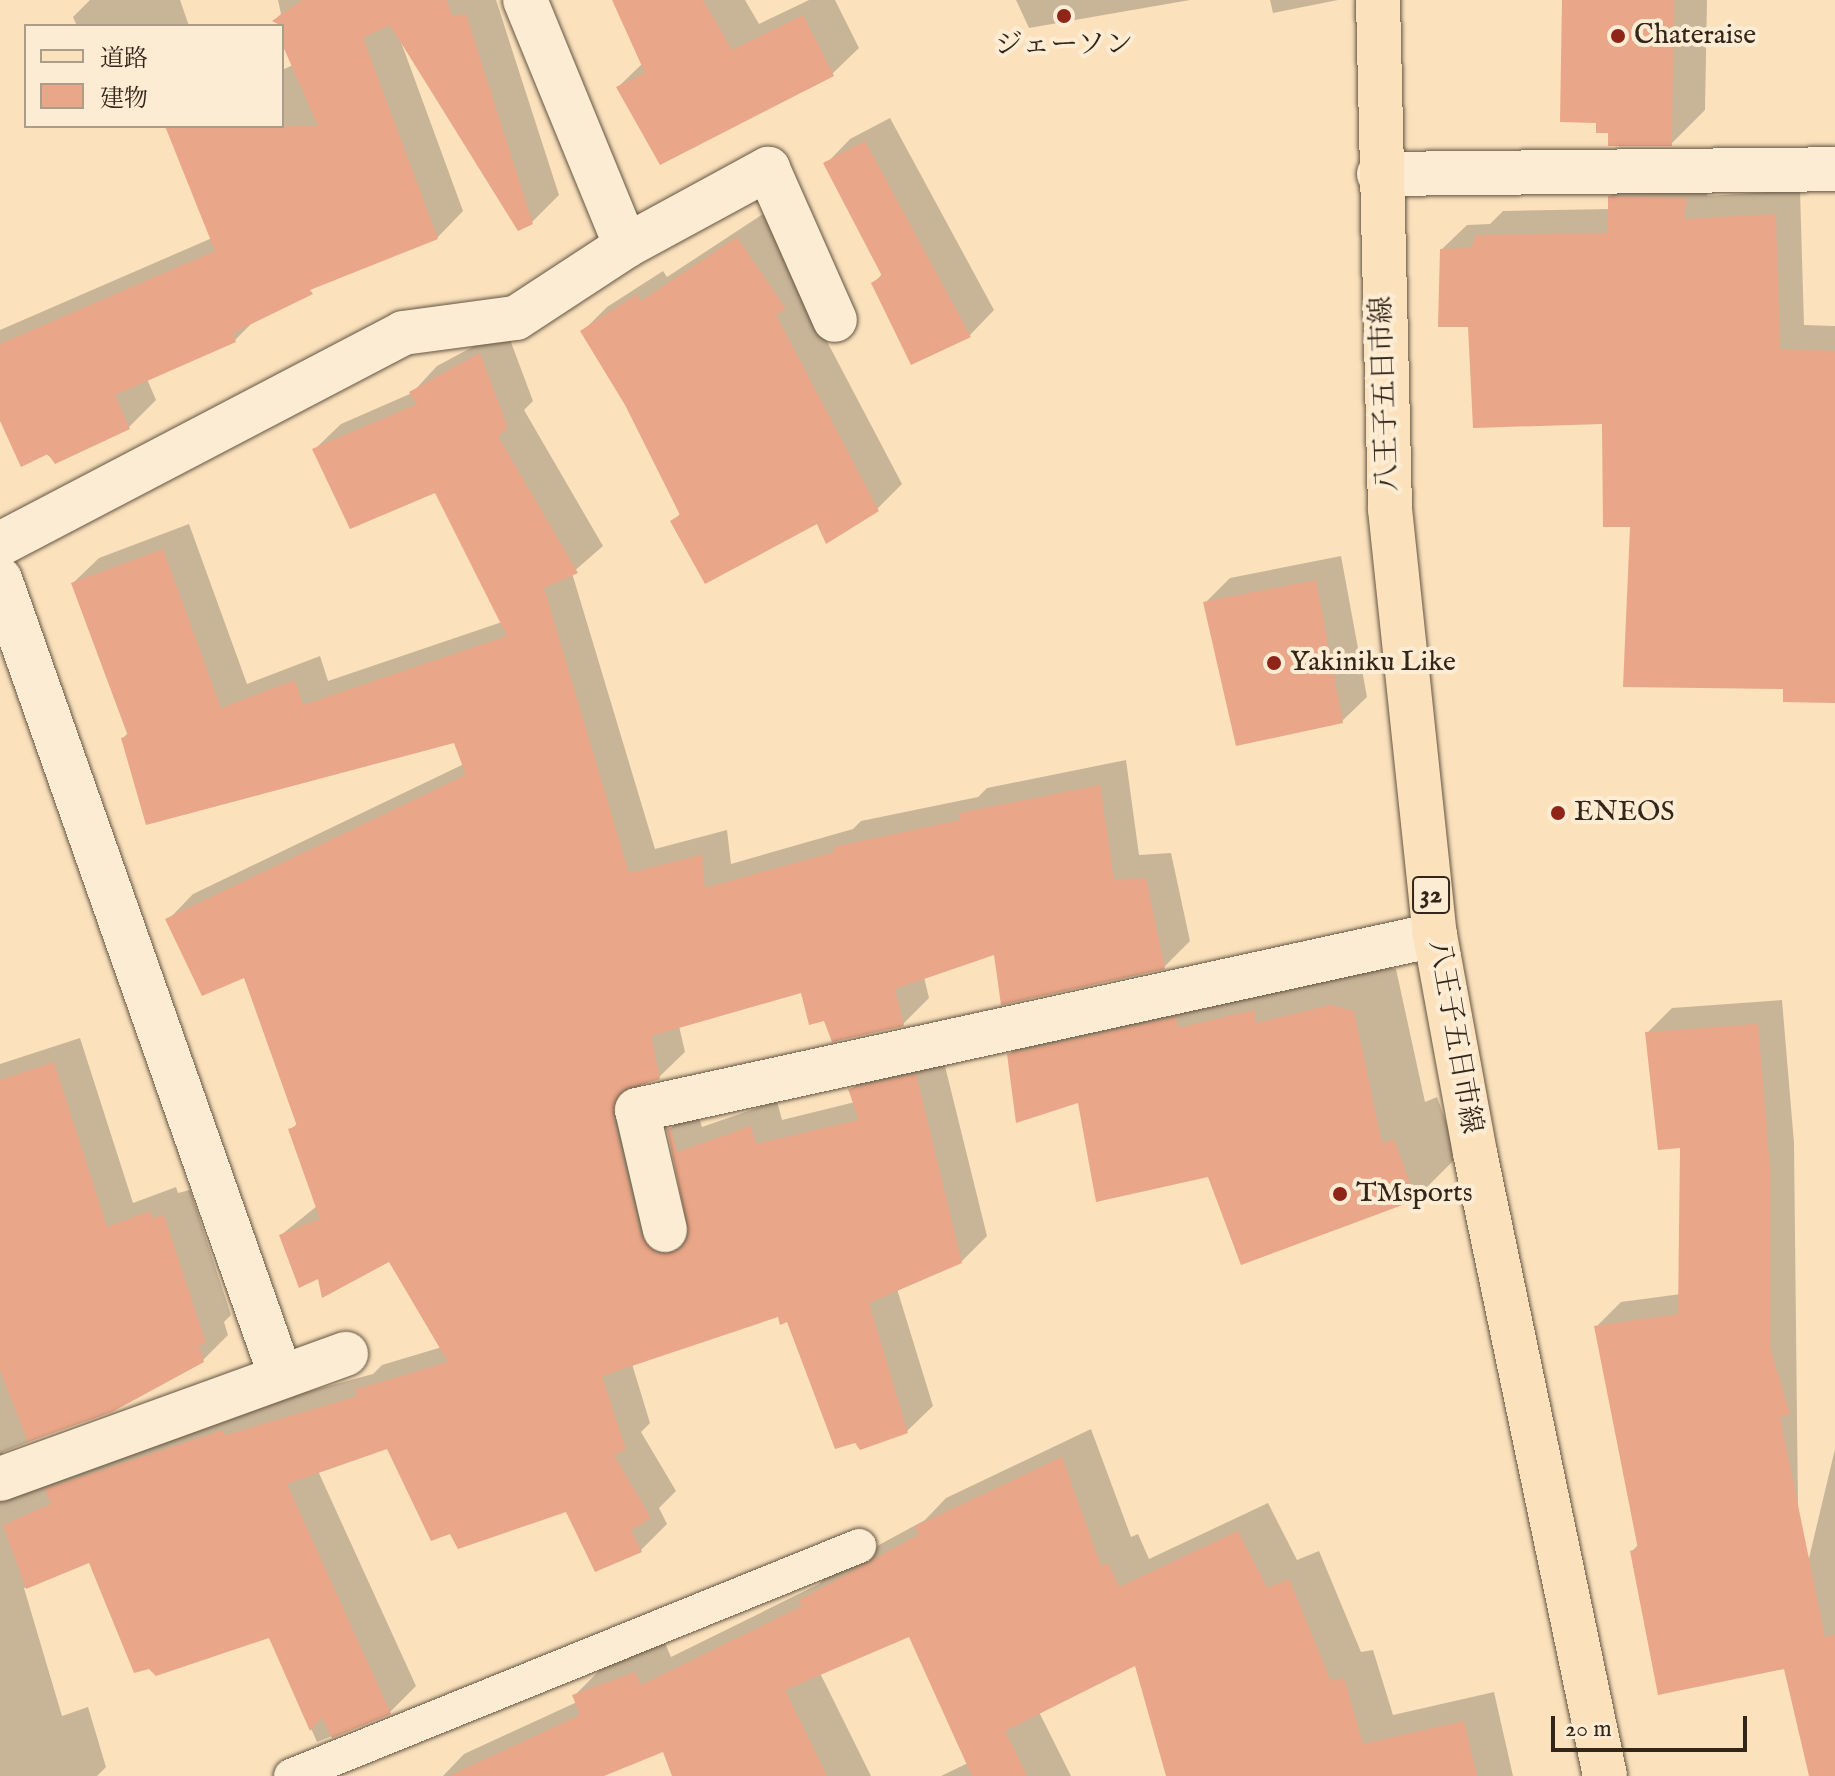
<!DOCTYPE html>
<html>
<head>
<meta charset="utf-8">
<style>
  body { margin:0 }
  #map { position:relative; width:1835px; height:1776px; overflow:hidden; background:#fbe2bd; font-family:"IM FELL English","Noto Serif JP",serif }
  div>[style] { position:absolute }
  .shadow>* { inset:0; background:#0003 }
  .building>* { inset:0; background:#e9a688 }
  .roads { filter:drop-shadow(0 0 2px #655542) drop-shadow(0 0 2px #655542) }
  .service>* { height:34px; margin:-17px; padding:0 17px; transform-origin:17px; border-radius:17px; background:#fcecd4 }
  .minor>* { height:44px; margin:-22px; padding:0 22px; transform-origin:22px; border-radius:22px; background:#fcecd4 }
  .primary>* { height:44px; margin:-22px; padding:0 22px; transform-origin:22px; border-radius:22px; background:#fbe2bd }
  .dots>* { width:22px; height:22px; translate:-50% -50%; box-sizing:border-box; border:4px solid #fcecd4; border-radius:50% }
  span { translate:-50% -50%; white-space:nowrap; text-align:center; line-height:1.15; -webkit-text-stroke:8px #fcecd4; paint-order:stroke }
  .shield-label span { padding:2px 6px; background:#fcecd4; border:2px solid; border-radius:6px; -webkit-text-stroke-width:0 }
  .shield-label { font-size:26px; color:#332619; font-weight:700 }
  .poi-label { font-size:28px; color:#332619 }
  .left { translate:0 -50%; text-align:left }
  .street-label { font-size:28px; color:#332619 }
  .legend { position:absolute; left:24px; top:24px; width:260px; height:104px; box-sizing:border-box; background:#fcecd4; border:2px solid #ac9d89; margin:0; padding:10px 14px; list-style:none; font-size:24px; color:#332619 }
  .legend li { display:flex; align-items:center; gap:16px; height:40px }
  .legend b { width:40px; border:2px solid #ac9d89 }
  .scale { position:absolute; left:1551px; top:1716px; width:196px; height:36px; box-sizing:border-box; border:4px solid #332619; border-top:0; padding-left:10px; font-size:24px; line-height:28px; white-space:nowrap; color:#332619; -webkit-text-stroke:6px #fcecd4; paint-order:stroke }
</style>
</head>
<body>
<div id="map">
  <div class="shadow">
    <i style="clip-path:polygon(90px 0,180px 0,189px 26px,77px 26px,73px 17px)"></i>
    <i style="clip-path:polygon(278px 0,496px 0,559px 195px,532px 222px,401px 42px,463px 211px,437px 238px,321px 284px,255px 320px,235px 340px,147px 379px,156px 400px,129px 427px,56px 462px,0 416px,0 330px,212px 238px,183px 126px,282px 126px,282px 70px,293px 65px,282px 26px,274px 21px,281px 14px)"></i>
    <i style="clip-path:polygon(614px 0,745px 0,759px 24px,809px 0,835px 0,859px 48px,832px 74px,618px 87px,643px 63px)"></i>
    <i style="clip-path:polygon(1016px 0,1190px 0,1029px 28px)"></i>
    <i style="clip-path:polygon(1270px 0,1338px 0,1273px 13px)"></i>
    <i style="clip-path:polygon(1564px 0,1707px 0,1705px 110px,1671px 144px,1610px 131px,1598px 121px)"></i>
    <i style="clip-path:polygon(890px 118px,994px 310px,970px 335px,873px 284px,883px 273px,826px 164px,850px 139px)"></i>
    <i style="clip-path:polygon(1635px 172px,1711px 174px,1707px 196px,1800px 190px,1804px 325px,1835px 326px,1835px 701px,1632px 525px,1604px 422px,1470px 325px,1442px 249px,1467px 225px,1490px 224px,1503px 211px,1610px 209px,1610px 197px)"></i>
    <i style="clip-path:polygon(763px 214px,809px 283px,801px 292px,902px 484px,877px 509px,818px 522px,673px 521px,681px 513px,627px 404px,582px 332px,607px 307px,663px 271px,667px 277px)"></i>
    <i style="clip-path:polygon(506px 329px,533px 401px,524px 410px,603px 546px,572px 573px,655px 849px,727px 830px,731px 864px,853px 829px,861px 821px,978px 797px,987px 788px,1126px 760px,1139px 855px,1171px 853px,1190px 941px,1164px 967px,996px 952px,924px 977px,929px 998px,903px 1024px,826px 1019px,803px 990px,679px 1026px,685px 1052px,659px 1077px,639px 1082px,666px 1210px,683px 1228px,690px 1229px,669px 1130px,695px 1104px,702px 1127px,777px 1101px,782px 1120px,855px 1102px,851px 1090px,877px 1064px,941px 1050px,987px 1236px,961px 1262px,897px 1289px,933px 1406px,907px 1431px,779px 1314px,632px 1364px,650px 1423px,641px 1432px,676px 1491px,659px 1508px,667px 1524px,641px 1550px,596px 1570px,567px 1510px,451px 1532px,388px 1446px,318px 1471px,416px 1686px,390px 1712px,317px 1742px,270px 1636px,90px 1560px,24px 1588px,62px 1716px,88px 1707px,106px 1767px,97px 1776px,0 1776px,0 1064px,80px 1038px,133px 1203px,176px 1187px,178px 1193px,190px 1190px,231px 1315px,224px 1322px,228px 1335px,202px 1361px,111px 1410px,3px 1452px,1px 1460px,169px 1429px,373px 1374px,382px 1365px,442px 1347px,390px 1259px,320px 1277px,281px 1235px,317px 1206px,290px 1130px,298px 1123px,246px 975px,168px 920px,193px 894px,464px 764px,456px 741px,123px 738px,129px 732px,73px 583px,99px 558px,189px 524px,247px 684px,320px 656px,328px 681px,502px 622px,436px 490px,315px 449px,341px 424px,412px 393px,437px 366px)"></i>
    <i style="clip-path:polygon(1341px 556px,1367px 697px,1342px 721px,1205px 603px,1230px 578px)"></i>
    <i style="clip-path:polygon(1373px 963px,1396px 969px,1425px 1102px,1437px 1097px,1458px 1156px,1415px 1199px,1210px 1175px,1009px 1055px,1052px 1012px)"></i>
    <i style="clip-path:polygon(1782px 1000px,1794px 1143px,1799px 1600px,1835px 1449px,1835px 1695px,1785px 1667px,1632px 1551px,1639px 1544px,1596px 1327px,1621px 1302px,1681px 1294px,1682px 1146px,1647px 1033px,1672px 1008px)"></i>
    <i style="clip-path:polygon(1091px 1429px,1131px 1537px,1138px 1534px,1149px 1559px,1268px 1503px,1297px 1560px,1319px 1551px,1361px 1652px,1373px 1650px,1393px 1715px,1494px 1692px,1513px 1776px,1168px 1776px,1136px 1663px,1039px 1712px,1071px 1776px,941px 1776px,968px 1763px,910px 1634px,820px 1673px,871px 1776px,674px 1776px,664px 1750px,599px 1776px,443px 1776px,464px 1754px,577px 1702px,575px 1695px,604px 1666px,665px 1643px,671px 1657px,819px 1584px,831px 1571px,925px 1520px,946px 1498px)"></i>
  </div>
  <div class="building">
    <i style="clip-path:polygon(302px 0,447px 0,452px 16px,466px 14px,533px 224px,518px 231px,390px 25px,363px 38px,438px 239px,310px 290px,313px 294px,233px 333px,236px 342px,115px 395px,130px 429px,55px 464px,48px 454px,21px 467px,0 421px,0 344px,215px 251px,165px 126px,318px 126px,282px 44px,282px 26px,272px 21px)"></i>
    <i style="clip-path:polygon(612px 0,703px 0,732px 50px,803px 15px,834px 76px,660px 165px,616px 87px,645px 73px)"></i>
    <i style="clip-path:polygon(1562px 0,1674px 0,1672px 146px,1608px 146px,1608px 133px,1596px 133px,1596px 123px,1560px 122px)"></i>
    <i style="clip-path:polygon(865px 141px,971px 337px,911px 365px,871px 283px,882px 276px,823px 163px)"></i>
    <i style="clip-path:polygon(1608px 196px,1687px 198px,1684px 219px,1776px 214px,1780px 349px,1835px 351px,1835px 703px,1783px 702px,1783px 689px,1623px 687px,1630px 527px,1603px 527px,1602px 424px,1473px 428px,1468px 327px,1438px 327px,1440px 249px,1471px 248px,1476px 235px,1608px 233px)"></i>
    <i style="clip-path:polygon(737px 237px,786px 309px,776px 315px,879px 511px,826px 544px,817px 524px,705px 584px,670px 521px,680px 515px,625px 405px,580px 331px,637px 294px,641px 301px)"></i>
    <i style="clip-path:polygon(480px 353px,508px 428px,498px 436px,578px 573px,544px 588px,629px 873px,702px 855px,705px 888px,834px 852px,833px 847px,960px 820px,959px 813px,1100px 785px,1114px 880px,1146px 878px,1165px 969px,1001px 1005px,994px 955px,895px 989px,904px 1026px,832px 1042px,824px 1021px,809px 1025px,801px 993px,651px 1036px,660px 1079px,621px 1091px,613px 1115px,641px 1236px,659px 1254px,681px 1249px,689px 1236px,667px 1129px,671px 1128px,677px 1152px,751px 1126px,756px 1144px,859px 1120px,848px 1089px,916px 1074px,962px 1263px,869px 1303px,908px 1433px,860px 1450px,855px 1443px,835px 1449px,787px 1322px,780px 1325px,778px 1317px,602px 1376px,626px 1450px,614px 1455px,651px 1518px,631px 1530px,642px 1552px,595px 1572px,566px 1512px,458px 1549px,450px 1534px,431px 1541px,387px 1449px,287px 1484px,391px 1714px,332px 1738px,322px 1717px,310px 1731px,269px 1638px,156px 1676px,149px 1669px,134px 1673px,89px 1563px,26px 1589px,3px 1525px,51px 1504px,45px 1489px,223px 1430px,225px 1435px,358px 1396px,354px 1390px,448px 1362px,389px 1262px,322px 1298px,318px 1279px,299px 1288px,279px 1235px,320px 1219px,288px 1129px,297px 1126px,244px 978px,202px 996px,165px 919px,466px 775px,454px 743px,146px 825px,121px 738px,128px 736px,71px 583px,163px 549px,221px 708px,295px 680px,303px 705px,507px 636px,435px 493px,350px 529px,312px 449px,417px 404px,409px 392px)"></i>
    <i style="clip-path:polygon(1316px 580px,1343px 723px,1236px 746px,1203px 602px)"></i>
    <i style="clip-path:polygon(1330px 1005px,1354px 1011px,1382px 1143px,1394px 1139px,1416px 1200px,1241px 1265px,1208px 1177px,1096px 1202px,1078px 1103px,1016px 1123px,1007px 1054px,1176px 1017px,1178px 1028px,1254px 1010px,1256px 1023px)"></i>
    <i style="clip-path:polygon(1758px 1024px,1770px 1168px,1770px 1348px,1790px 1414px,1780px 1417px,1825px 1637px,1835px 1634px,1835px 1776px,1809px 1776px,1784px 1669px,1658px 1695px,1630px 1551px,1638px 1549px,1594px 1326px,1678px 1314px,1680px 1148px,1658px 1150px,1645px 1032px)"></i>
    <i style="clip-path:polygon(54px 1062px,107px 1227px,150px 1211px,152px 1218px,164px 1215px,206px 1343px,199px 1346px,204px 1362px,112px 1412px,28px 1442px,0 1370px,0 1080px)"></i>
    <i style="clip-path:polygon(1062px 1457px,1101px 1566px,1108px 1563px,1119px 1587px,1238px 1531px,1267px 1588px,1289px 1579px,1331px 1681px,1344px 1678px,1363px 1744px,1464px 1721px,1477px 1776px,1166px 1776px,1135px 1666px,1005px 1731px,1027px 1776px,972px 1776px,909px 1637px,785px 1690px,827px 1776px,672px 1776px,663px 1752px,604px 1776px,449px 1776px,580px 1715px,572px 1695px,635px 1672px,641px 1685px,802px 1606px,799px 1600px,920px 1534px,914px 1527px)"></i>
  </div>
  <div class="roads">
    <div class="service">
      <i style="left:291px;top:1776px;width:613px;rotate:-22.04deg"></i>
    </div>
    <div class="minor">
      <i style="left:525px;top:0;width:266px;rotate:67.7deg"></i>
      <i style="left:1379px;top:174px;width:456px;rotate:-0.6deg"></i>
      <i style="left:0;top:544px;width:455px;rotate:-27.6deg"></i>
      <i style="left:403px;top:333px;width:114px;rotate:-7.6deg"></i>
      <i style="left:516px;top:318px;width:131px;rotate:-33.2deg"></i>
      <i style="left:626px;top:246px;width:162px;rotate:-28.5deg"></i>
      <i style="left:768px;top:169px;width:165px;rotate:66.1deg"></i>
      <i style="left:0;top:579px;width:846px;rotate:70.6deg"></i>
      <i style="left:665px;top:1230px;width:123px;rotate:-103.1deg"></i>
      <i style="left:637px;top:1110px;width:817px;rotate:-12.37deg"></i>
      <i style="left:0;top:1479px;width:368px;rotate:-19.9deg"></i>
    </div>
    <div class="primary">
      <i style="left:1378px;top:0;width:509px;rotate:88.65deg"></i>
      <i style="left:1390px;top:509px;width:428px;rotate:84deg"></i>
      <i style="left:1435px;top:935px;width:222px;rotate:79.6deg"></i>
      <i style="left:1475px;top:1153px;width:636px;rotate:78.21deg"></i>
    </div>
  </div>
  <div class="dots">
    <i style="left:1064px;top:16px;background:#8f2418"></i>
    <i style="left:1618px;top:36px;background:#8f2418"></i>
    <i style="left:1274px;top:663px;background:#8f2418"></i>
    <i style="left:1558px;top:813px;background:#8f2418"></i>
    <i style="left:1340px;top:1194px;background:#8f2418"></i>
  </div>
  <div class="shield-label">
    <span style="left:1431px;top:895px">32</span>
  </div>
  <div class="poi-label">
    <span class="left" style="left:1634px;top:36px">Chateraise</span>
    <span style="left:1064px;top:46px">ジェーソン</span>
    <span class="left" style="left:1290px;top:663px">Yakiniku Like</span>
    <span class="left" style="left:1574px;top:813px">ENEOS</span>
    <span class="left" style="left:1356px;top:1194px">TMsports</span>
  </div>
  <div class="street-label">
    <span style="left:1386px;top:394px;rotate:-92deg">八王子五日市線</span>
    <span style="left:1454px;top:1037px;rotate:80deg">八王子五日市線</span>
  </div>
  <ul class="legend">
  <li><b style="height:10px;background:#fbe2bd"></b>道路</li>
  <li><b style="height:22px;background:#e9a688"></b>建物</li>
  </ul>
  <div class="scale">20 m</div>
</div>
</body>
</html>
